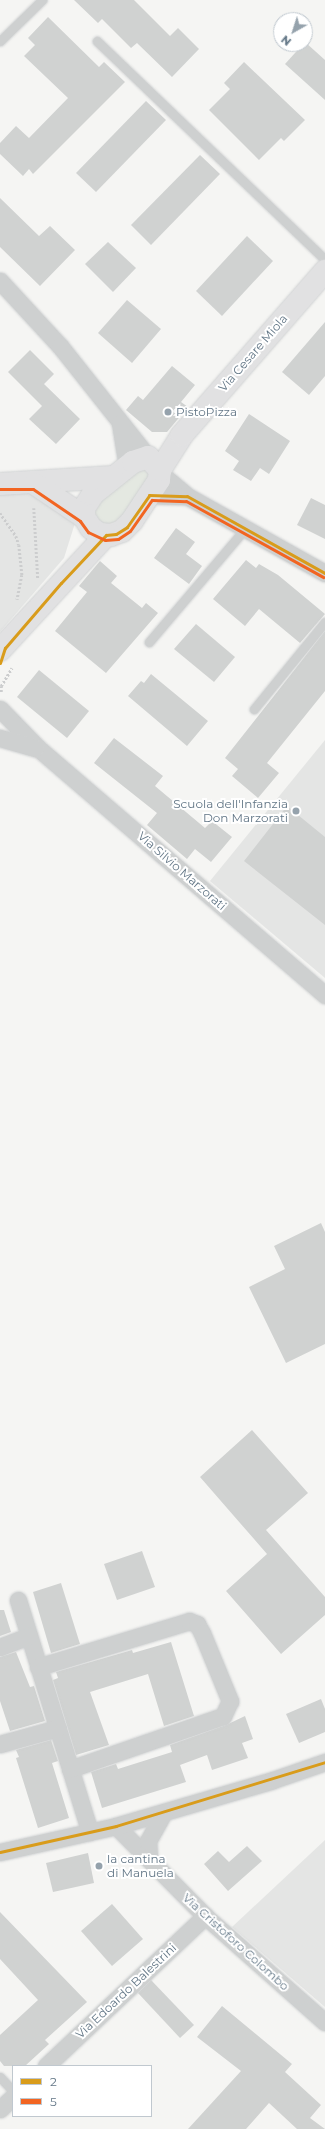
<!DOCTYPE html>
<html>
<head>
<meta charset="utf-8">
<style>
  body { margin:0 }
  #map { position:relative; width:325px; height:2129px; overflow:hidden; background:#f5f5f3; font-family:Montserrat,sans-serif }
  div>[style] { position:absolute }
  .built>* { inset:0; background:#e4e5e4 }
  .green>* { inset:0; background:#e4e8e1 }
  .building>* { inset:0; background:#d0d2d1 }
  .path>* { height:2.5px; margin-top:-1.25px; transform-origin:0; background:repeating-linear-gradient(90deg,#cccdce 0 2px,transparent 0 4px) }
  .roads { filter:drop-shadow(0 0 1px #d0d2d3) drop-shadow(0 0 1px #d0d2d3) }
  .lane>* { height:9px; margin:-4.5px; padding:0 4.5px; transform-origin:4.5px; border-radius:4.5px; background:#ced0d0 }
  .street>* { height:17px; margin:-8.5px; padding:0 8.5px; transform-origin:8.5px; border-radius:8.5px; background:#ced0d0 }
  .secondary>* { height:22px; margin:-11px; padding:0 11px; transform-origin:11px; border-radius:11px; background:#e1e1e2 }
  .bus-1>* { height:3px; margin:-1.5px; padding:0 1.5px; transform-origin:1.5px; border-radius:1.5px; background:#d99c1b }
  .bus-2>* { height:3px; margin:-1.5px; padding:0 1.5px; transform-origin:1.5px; border-radius:1.5px; background:#f26522 }
  .dots>* { width:11px; height:11px; translate:-50% -50%; box-sizing:border-box; border:2px solid #fff; border-radius:50% }
  span { translate:-50% -50%; white-space:nowrap; text-align:center; line-height:1.15; -webkit-text-stroke:4px #fff; paint-order:stroke }
  .street-label { font-size:12px; color:#627686 }
  .poi-label { font-size:12px; color:#627686 }
  .left { translate:0 -50%; text-align:left }
  .right { translate:-100% -50%; text-align:right }
  .legend { position:absolute; left:12px; top:2065px; width:140px; height:52px; box-sizing:border-box; background:#fff; border:1px solid #c0c8cf; margin:0; padding:5px 7px; list-style:none; font-size:12px; color:#627686 }
  .legend li { display:flex; align-items:center; gap:8px; height:20px }
  .legend b { width:20px; border:1px solid #c0c8cf }
  .north { position:absolute; left:273px; top:12px; width:40px; height:40px; box-sizing:border-box; background:#fff; border:1px solid #c0c8cf; border-radius:50%; rotate:219deg; font-size:11px; font-weight:700; line-height:16px; text-align:center; color:#627686 }
  .north::after { content:''; display:block; margin:auto; width:14px; height:18px; background:#95a2ac; clip-path:polygon(50% 0,100% 100%,50% 72%,0 100%) }
</style>
</head>
<body>
<div id="map">
  <div class="built">
    <i style="clip-path:polygon(0 474px,75px 523px,64px 558px,0 632px)"></i>
    <i style="clip-path:polygon(325px 740px,325px 978px,210px 881px)"></i>
    <i style="clip-path:polygon(325px 1840px,325px 2007px,232px 1927px)"></i>
  </div>
  <div class="green">
    <i style="clip-path:polygon(142px 467px,150px 475px,118px 525px,98px 524px,91px 506px)"></i>
  </div>
  <div class="building">
    <i style="clip-path:polygon(74px 0,134px 0,170px 36px,178px 28px,199px 49px,172px 77px,137px 43px,131px 48px,102px 19px,98px 23px)"></i>
    <i style="clip-path:polygon(48px 17px,99px 67px,104px 62px,125px 82px,33px 174px,29px 169px,23px 176px,0 154px,0 143px,16px 126px,29px 138px,68px 98px,24px 56px,35px 45px,28px 38px)"></i>
    <i style="clip-path:polygon(305px 42px,325px 60px,325px 100px,285px 64px)"></i>
    <i style="clip-path:polygon(244px 62px,305px 120px,284px 141px,281px 138px,259px 160px,209px 110px,230px 89px,224px 83px)"></i>
    <i style="clip-path:polygon(146px 101px,166px 120px,96px 192px,76px 173px)"></i>
    <i style="clip-path:polygon(200px 155px,220px 174px,151px 245px,131px 225px)"></i>
    <i style="clip-path:polygon(0 198px,39px 236px,50px 226px,75px 250px,40px 286px,0 247px)"></i>
    <i style="clip-path:polygon(247px 236px,273px 261px,222px 316px,196px 291px)"></i>
    <i style="clip-path:polygon(108px 242px,136px 268px,113px 292px,85px 264px)"></i>
    <i style="clip-path:polygon(127px 300px,161px 329px,132px 363px,98px 333px)"></i>
    <i style="clip-path:polygon(325px 322px,325px 376px,309px 395px,282px 372px)"></i>
    <i style="clip-path:polygon(30px 350px,54px 374px,44px 384px,80px 419px,56px 444px,29px 419px,42px 406px,8px 372px)"></i>
    <i style="clip-path:polygon(172px 366px,195px 385px,181px 402px,188px 407px,167px 432px,152px 432px,126px 410px,138px 396px,143px 400px)"></i>
    <i style="clip-path:polygon(249px 414px,290px 441px,269px 474px,260px 468px,251px 481px,233px 470px,239px 461px,225px 451px)"></i>
    <i style="clip-path:polygon(311px 498px,325px 505px,325px 539px,297px 525px)"></i>
    <i style="clip-path:polygon(176px 528px,195px 542px,186px 554px,202px 566px,189px 584px,154px 558px)"></i>
    <i style="clip-path:polygon(246px 560px,256px 568px,259px 564px,278px 575px,325px 614px,300px 643px,259px 609px,245px 626px,213px 599px)"></i>
    <i style="clip-path:polygon(100px 561px,117px 576px,111px 583px,142px 608px,146px 603px,158px 613px,106px 673px,55px 631px,87px 592px,79px 586px)"></i>
    <i style="clip-path:polygon(196px 624px,235px 657px,214px 682px,174px 649px)"></i>
    <i style="clip-path:polygon(325px 631px,325px 691px,267px 763px,279px 773px,258px 798px,232px 776px,238px 769px,225px 758px)"></i>
    <i style="clip-path:polygon(39px 670px,89px 711px,67px 738px,17px 697px)"></i>
    <i style="clip-path:polygon(151px 674px,208px 721px,187px 746px,128px 696px,141px 681px,144px 683px)"></i>
    <i style="clip-path:polygon(114px 738px,163px 776px,155px 786px,205px 828px,212px 821px,232px 837px,211px 862px,195px 849px,187px 859px,147px 825px,157px 813px,94px 763px)"></i>
    <i style="clip-path:polygon(287px 806px,325px 837px,325px 925px,244px 861px)"></i>
    <i style="clip-path:polygon(321px 1223px,325px 1232px,325px 1344px,286px 1363px,249px 1287px,285px 1269px,274px 1246px)"></i>
    <i style="clip-path:polygon(252px 1430px,308px 1493px,266px 1530px,325px 1597px,325px 1615px,281px 1654px,226px 1591px,267px 1554px,200px 1477px)"></i>
    <i style="clip-path:polygon(142px 1551px,155px 1587px,117px 1600px,104px 1564px)"></i>
    <i style="clip-path:polygon(61px 1583px,80px 1644px,51px 1653px,33px 1592px)"></i>
    <i style="clip-path:polygon(0 1610px,4px 1610px,11px 1632px,0 1636px)"></i>
    <i style="clip-path:polygon(171px 1642px,194px 1716px,164px 1726px,148px 1674px,90px 1692px,109px 1745px,76px 1755px,53px 1680px,58px 1678px,56px 1672px,132px 1650px,133px 1653px)"></i>
    <i style="clip-path:polygon(16px 1652px,30px 1687px,34px 1686px,45px 1721px,10px 1731px,0 1701px,0 1657px)"></i>
    <i style="clip-path:polygon(321px 1699px,325px 1709px,325px 1732px,299px 1743px,286px 1714px)"></i>
    <i style="clip-path:polygon(245px 1716px,253px 1739px,242px 1743px,248px 1758px,212px 1770px,207px 1755px,180px 1765px,186px 1782px,102px 1808px,91px 1772px,116px 1764px,118px 1769px,172px 1752px,170px 1745px,226px 1725px)"></i>
    <i style="clip-path:polygon(51px 1740px,58px 1761px,52px 1763px,69px 1818px,38px 1828px,16px 1758px,19px 1757px,16px 1750px)"></i>
    <i style="clip-path:polygon(247px 1846px,262px 1861px,228px 1891px,204px 1864px,218px 1851px,229px 1862px)"></i>
    <i style="clip-path:polygon(88px 1853px,94px 1883px,53px 1892px,46px 1863px)"></i>
    <i style="clip-path:polygon(112px 1904px,143px 1939px,112px 1966px,81px 1931px)"></i>
    <i style="clip-path:polygon(0 1912px,87px 2002px,45px 2040px,49px 2044px,25px 2066px,4px 2066px,0 2061px,0 2035px,38px 2000px,0 1959px)"></i>
    <i style="clip-path:polygon(151px 1980px,194px 2025px,180px 2038px,138px 1993px)"></i>
    <i style="clip-path:polygon(222px 2006px,292px 2064px,285px 2072px,321px 2105px,310px 2118px,325px 2129px,297px 2129px,269px 2103px,246px 2129px,188px 2129px,241px 2071px,197px 2037px)"></i>
  </div>
  <div class="path">
    <i style="left:34px;top:508px;width:71px;rotate:86.8deg"></i>
    <i style="left:0;top:513px;width:28px;rotate:55deg"></i>
    <i style="left:16px;top:536px;width:9px;rotate:72deg"></i>
    <i style="left:19px;top:545px;width:30px;rotate:84deg"></i>
    <i style="left:22px;top:575px;width:25px;rotate:101deg"></i>
    <i style="left:1px;top:692px;width:6px;rotate:-90deg"></i>
    <i style="left:1px;top:686px;width:21px;rotate:-59deg"></i>
  </div>
  <div class="roads">
    <div class="lane">
      <i style="left:0;top:41px;width:59px;rotate:-44.3deg"></i>
      <i style="left:97px;top:41px;width:316px;rotate:43.8deg"></i>
      <i style="left:149px;top:642px;width:148px;rotate:-49.7deg"></i>
      <i style="left:254px;top:709px;width:112px;rotate:-50.8deg"></i>
      <i style="left:0;top:2077px;width:19px;rotate:47deg"></i>
    </div>
    <div class="street">
      <i style="left:0;top:281px;width:88px;rotate:47.3deg"></i>
      <i style="left:60px;top:346px;width:142px;rotate:51.6deg"></i>
      <i style="left:120px;top:423px;width:44px;rotate:80.8deg"></i>
      <i style="left:160px;top:473px;width:35px;rotate:40deg"></i>
      <i style="left:187px;top:496px;width:158px;rotate:29.2deg"></i>
      <i style="left:149px;top:495px;width:38px;rotate:2deg"></i>
      <i style="left:0;top:709px;width:54px;rotate:45.7deg"></i>
      <i style="left:38px;top:748px;width:379px;rotate:40.7deg"></i>
      <i style="left:0;top:738px;width:37px;rotate:16deg"></i>
      <i style="left:18px;top:1600px;width:243px;rotate:72.8deg"></i>
      <i style="left:0;top:1647px;width:31px;rotate:-21deg"></i>
      <i style="left:38px;top:1667px;width:158px;rotate:-16.9deg"></i>
      <i style="left:189px;top:1621px;width:9px;rotate:21deg"></i>
      <i style="left:197px;top:1624px;width:10px;rotate:61deg"></i>
      <i style="left:202px;top:1633px;width:74px;rotate:67.6deg"></i>
      <i style="left:230px;top:1701px;width:17px;rotate:115deg"></i>
      <i style="left:223px;top:1716px;width:162px;rotate:160.9deg"></i>
      <i style="left:0;top:1744px;width:60px;rotate:-15.4deg"></i>
      <i style="left:116px;top:1826px;width:127px;rotate:45.3deg"></i>
      <i style="left:205px;top:1916px;width:160px;rotate:41.5deg"></i>
      <i style="left:0;top:1852px;width:119px;rotate:-12.6deg"></i>
      <i style="left:116px;top:1826px;width:164px;rotate:-16.3deg"></i>
      <i style="left:273px;top:1780px;width:55px;rotate:-19.1deg"></i>
      <i style="left:149px;top:1859px;width:18px;rotate:-93deg"></i>
      <i style="left:148px;top:1841px;width:33px;rotate:-61deg"></i>
      <i style="left:46px;top:2066px;width:219px;rotate:-43.3deg"></i>
      <i style="left:0;top:2109px;width:18px;rotate:-43deg"></i>
    </div>
    <div class="secondary">
      <i style="left:148px;top:457px;width:18px;rotate:47deg"></i>
      <i style="left:160px;top:470px;width:10px;rotate:96deg"></i>
      <i style="left:159px;top:480px;width:49px;rotate:123.4deg"></i>
      <i style="left:132px;top:521px;width:14px;rotate:135deg"></i>
      <i style="left:122px;top:531px;width:12px;rotate:160deg"></i>
      <i style="left:111px;top:535px;width:11px;rotate:-175deg"></i>
      <i style="left:100px;top:534px;width:11px;rotate:-146deg"></i>
      <i style="left:91px;top:528px;width:13px;rotate:-122deg"></i>
      <i style="left:84px;top:517px;width:9px;rotate:-90deg"></i>
      <i style="left:84px;top:508px;width:17px;rotate:-57deg"></i>
      <i style="left:93px;top:494px;width:51px;rotate:-38.7deg"></i>
      <i style="left:133px;top:462px;width:16px;rotate:-18deg"></i>
      <i style="left:160px;top:470px;width:41px;rotate:-57.8deg"></i>
      <i style="left:182px;top:435px;width:218px;rotate:-48.9deg"></i>
      <i style="left:0;top:484px;width:112px;rotate:-3.6deg"></i>
      <i style="left:35px;top:484px;width:59px;rotate:34deg"></i>
      <i style="left:0;top:650px;width:156px;rotate:-47.3deg"></i>
    </div>
  </div>
  <div class="bus-1">
    <i style="left:0;top:663px;width:16px;rotate:-72deg"></i>
    <i style="left:5px;top:648px;width:86px;rotate:-49.3deg"></i>
    <i style="left:61px;top:583px;width:66px;rotate:-46.8deg"></i>
    <i style="left:106px;top:535px;width:10px;rotate:-6deg"></i>
    <i style="left:116px;top:534px;width:13px;rotate:-32deg"></i>
    <i style="left:127px;top:527px;width:39px;rotate:-55deg"></i>
    <i style="left:149px;top:495px;width:38px;rotate:2deg"></i>
    <i style="left:187px;top:496px;width:158px;rotate:29.2deg"></i>
    <i style="left:0;top:1852px;width:119px;rotate:-12.6deg"></i>
    <i style="left:116px;top:1826px;width:219px;rotate:-17deg"></i>
  </div>
  <div class="bus-2">
    <i style="left:0;top:489px;width:33px"></i>
    <i style="left:33px;top:489px;width:57px;rotate:34.2deg"></i>
    <i style="left:80px;top:521px;width:14px;rotate:54deg"></i>
    <i style="left:88px;top:532px;width:19px;rotate:25deg"></i>
    <i style="left:105px;top:540px;width:13px;rotate:-4deg"></i>
    <i style="left:118px;top:539px;width:14px;rotate:-34deg"></i>
    <i style="left:130px;top:531px;width:38px;rotate:-55deg"></i>
    <i style="left:152px;top:500px;width:34px;rotate:2deg"></i>
    <i style="left:186px;top:501px;width:157px;rotate:29deg"></i>
  </div>
  <div class="dots">
    <i style="left:168px;top:412px;background:#95a2ac"></i>
    <i style="left:296px;top:811px;background:#95a2ac"></i>
    <i style="left:99px;top:1866px;background:#95a2ac"></i>
  </div>
  <div class="street-label">
    <span style="left:253px;top:353px;rotate:-49deg">Via Cesare Miola</span>
    <span style="left:182px;top:871px;rotate:41deg">Via Silvio Marzorati</span>
    <span style="left:236px;top:1942px;rotate:42deg">Via Cristoforo Colombo</span>
    <span style="left:126px;top:1991px;rotate:-43deg">Via Edoardo Balestrini</span>
  </div>
  <div class="poi-label">
    <span class="left" style="left:176px;top:412px">PistoPizza</span>
    <span class="right" style="left:288px;top:811px">Scuola dell'Infanzia<br>Don Marzorati</span>
    <span class="left" style="left:107px;top:1866px">la cantina<br>di Manuela</span>
  </div>
  <ul class="legend">
  <li><b style="height:5px;background:#d99c1b"></b>2</li>
  <li><b style="height:5px;background:#f26522"></b>5</li>
  </ul>
  <div class="north">N</div>
</div>
</body>
</html>
